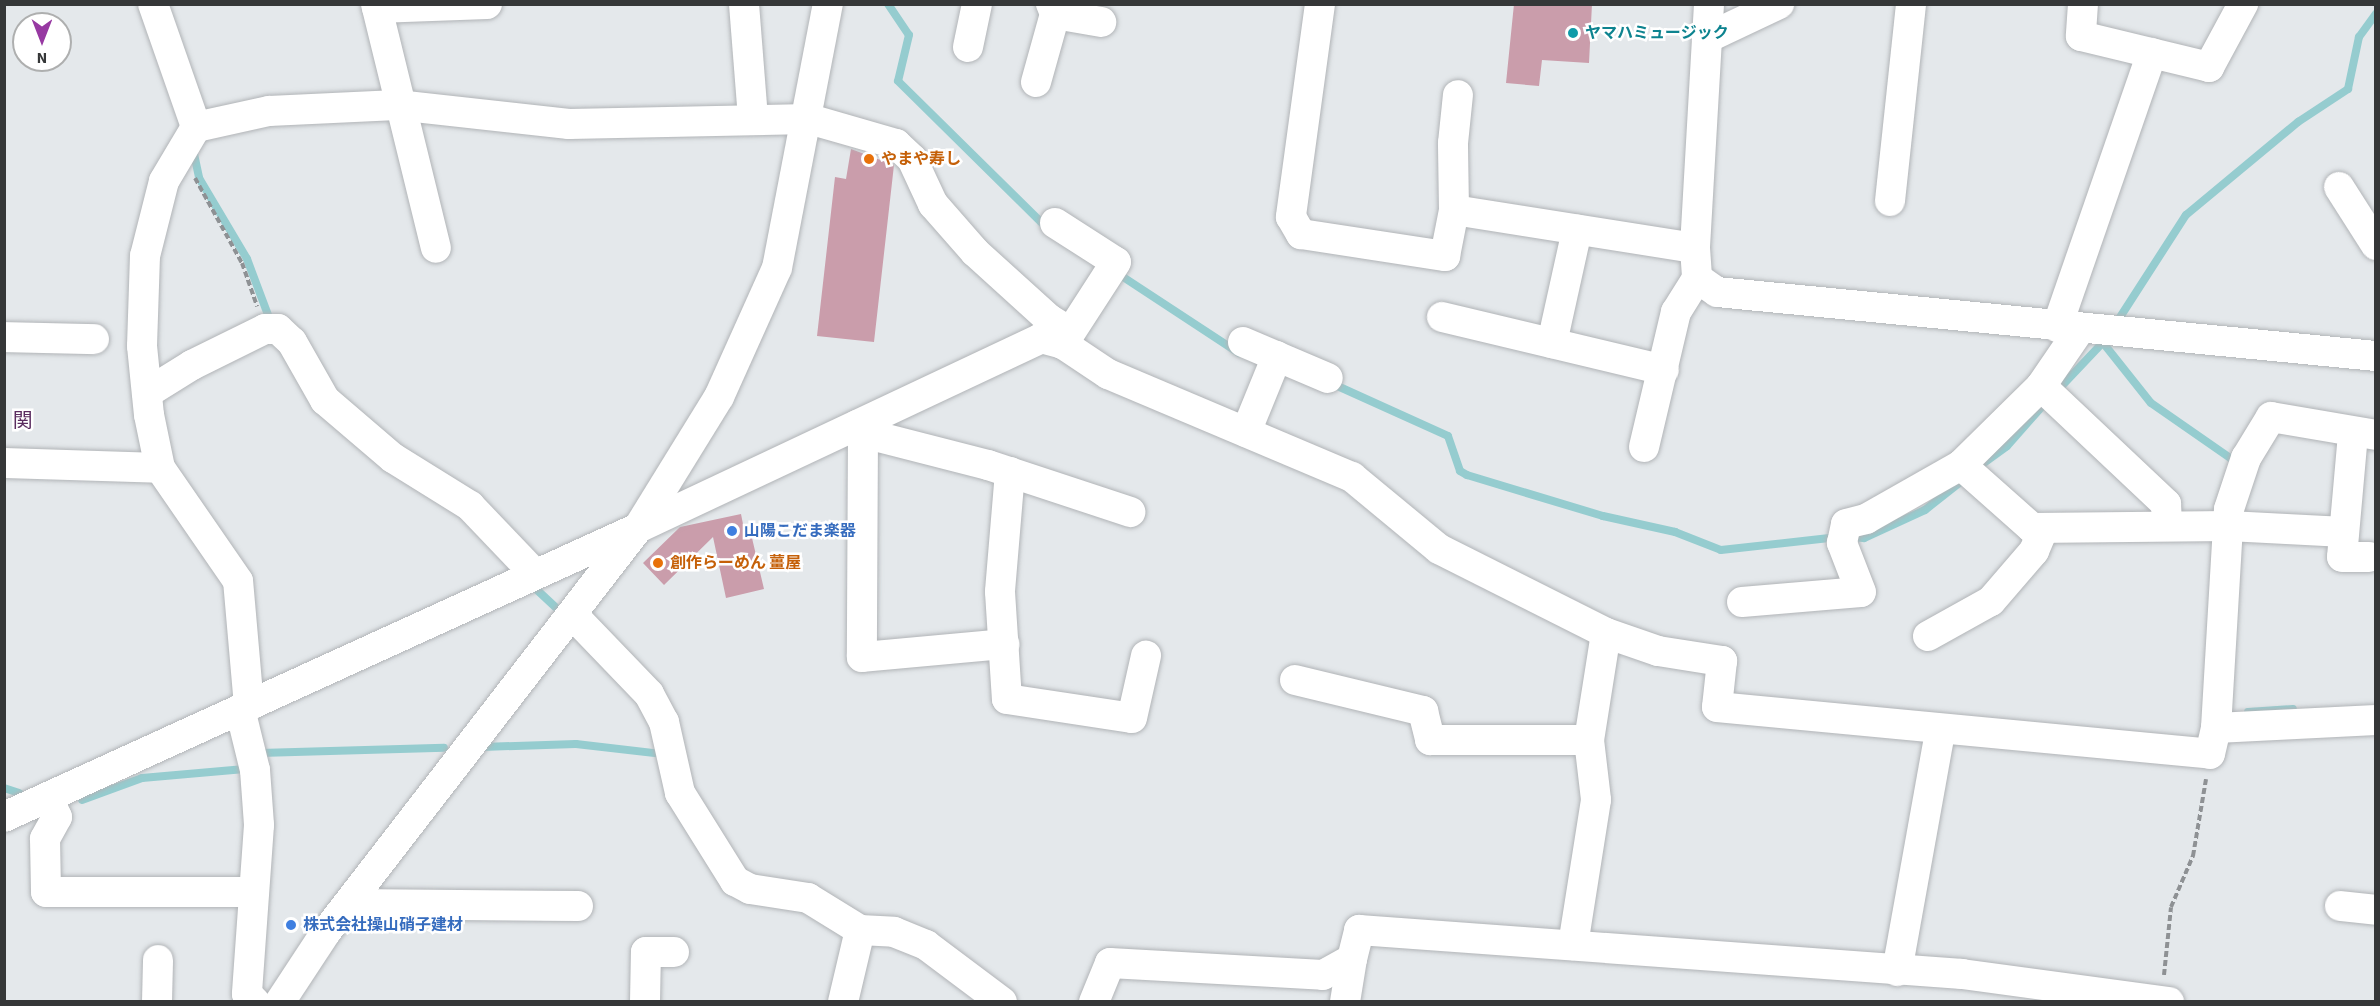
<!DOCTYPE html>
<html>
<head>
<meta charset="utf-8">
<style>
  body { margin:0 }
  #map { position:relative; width:2380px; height:1006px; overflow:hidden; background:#e4e8eb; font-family:"Source Sans 3","Noto Sans JP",sans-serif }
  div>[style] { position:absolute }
  .stream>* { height:8px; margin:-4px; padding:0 4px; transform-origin:4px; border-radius:4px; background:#95cccf }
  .building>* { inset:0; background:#ca9dab }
  .path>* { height:4px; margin-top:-2px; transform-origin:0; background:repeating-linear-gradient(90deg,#8e9194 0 6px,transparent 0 9px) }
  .roads { filter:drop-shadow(0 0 2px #b1b4b7) drop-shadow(0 0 2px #b1b4b7) }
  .minor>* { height:30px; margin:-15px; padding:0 15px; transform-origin:15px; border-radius:15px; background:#fff }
  .dots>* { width:16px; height:16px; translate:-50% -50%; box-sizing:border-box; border:3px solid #fff; border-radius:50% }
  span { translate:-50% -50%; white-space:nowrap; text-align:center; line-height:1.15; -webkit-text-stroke:5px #fff; paint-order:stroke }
  .culture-label { font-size:16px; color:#0d838f; font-weight:700 }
  .left { translate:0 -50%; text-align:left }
  .food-label { font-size:16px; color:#c56008; font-weight:700 }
  .shop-label { font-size:16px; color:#366cbe; font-weight:700 }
  .quarter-label { font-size:20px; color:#5b2d60 }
  .frame { position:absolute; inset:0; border:6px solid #353738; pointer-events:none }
  .north { position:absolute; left:12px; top:12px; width:60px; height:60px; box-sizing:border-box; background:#fff; border:2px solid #aeafaf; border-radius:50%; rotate:180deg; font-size:16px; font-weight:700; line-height:24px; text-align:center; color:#353738 }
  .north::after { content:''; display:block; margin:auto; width:21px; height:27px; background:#9739a2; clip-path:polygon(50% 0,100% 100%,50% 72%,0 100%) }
</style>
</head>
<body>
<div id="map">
  <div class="stream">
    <i style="left:888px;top:4px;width:37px;rotate:56deg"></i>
    <i style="left:909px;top:35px;width:47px;rotate:103.4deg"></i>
    <i style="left:898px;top:81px;width:208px;rotate:44.6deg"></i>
    <i style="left:193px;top:149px;width:30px;rotate:78deg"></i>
    <i style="left:199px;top:178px;width:94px;rotate:59.3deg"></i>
    <i style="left:247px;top:259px;width:68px;rotate:69.4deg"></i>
    <i style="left:1117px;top:273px;width:146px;rotate:33.3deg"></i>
    <i style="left:2115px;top:325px;width:131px;rotate:-57.2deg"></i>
    <i style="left:2186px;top:215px;width:146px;rotate:-39.7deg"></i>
    <i style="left:2298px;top:122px;width:60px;rotate:-33.4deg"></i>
    <i style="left:2348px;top:89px;width:53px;rotate:-78.1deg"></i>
    <i style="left:2359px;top:37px;width:29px;rotate:-54deg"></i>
    <i style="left:2104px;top:344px;width:75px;rotate:51.5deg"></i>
    <i style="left:2151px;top:403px;width:103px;rotate:34.8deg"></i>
    <i style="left:1333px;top:384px;width:126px;rotate:24.3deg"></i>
    <i style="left:1448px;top:436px;width:37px;rotate:71deg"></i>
    <i style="left:1460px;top:471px;width:8px;rotate:30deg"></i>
    <i style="left:1467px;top:475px;width:142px;rotate:16.8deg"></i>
    <i style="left:1603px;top:516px;width:74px;rotate:12.5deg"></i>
    <i style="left:1675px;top:532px;width:49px;rotate:21.4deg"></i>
    <i style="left:1721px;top:550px;width:118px;rotate:-6.3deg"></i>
    <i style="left:2056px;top:392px;width:74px;rotate:-46.6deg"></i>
    <i style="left:1981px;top:465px;width:32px;rotate:-36deg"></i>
    <i style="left:2007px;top:446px;width:60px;rotate:-48.4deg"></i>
    <i style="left:1850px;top:537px;width:14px;rotate:4deg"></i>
    <i style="left:1864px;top:538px;width:67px;rotate:-24.7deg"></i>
    <i style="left:1925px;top:510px;width:53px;rotate:-38.2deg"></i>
    <i style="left:536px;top:589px;width:26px;rotate:43deg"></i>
    <i style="left:2248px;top:712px;width:45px;rotate:-3.8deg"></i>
    <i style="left:482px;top:747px;width:94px;rotate:-1.8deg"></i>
    <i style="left:576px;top:744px;width:88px;rotate:6.6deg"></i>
    <i style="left:260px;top:753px;width:184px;rotate:-1.6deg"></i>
    <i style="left:4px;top:788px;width:16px;rotate:18deg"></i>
    <i style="left:82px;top:800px;width:64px;rotate:-20.1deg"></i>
    <i style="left:142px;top:778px;width:103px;rotate:-5deg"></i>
    <i style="left:245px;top:769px;width:5px;rotate:-90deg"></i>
  </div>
  <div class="building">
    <i style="clip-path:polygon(1514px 4px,1592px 4px,1589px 63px,1542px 60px,1539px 86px,1506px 83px)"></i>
    <i style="clip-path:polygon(851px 149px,894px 165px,874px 342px,817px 336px,835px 177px,846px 179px)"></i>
    <i style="clip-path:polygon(741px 514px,746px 539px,752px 538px,764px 589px,726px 598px,713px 537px,664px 585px,643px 563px,680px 527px)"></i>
  </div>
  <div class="path">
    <i style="left:195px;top:178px;width:97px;rotate:61.1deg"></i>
    <i style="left:242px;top:263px;width:46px;rotate:70.8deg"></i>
    <i style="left:2164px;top:975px;width:68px;rotate:-84.1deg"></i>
    <i style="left:2171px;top:907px;width:56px;rotate:-66.7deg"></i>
    <i style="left:2193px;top:856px;width:78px;rotate:-80.4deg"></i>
  </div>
  <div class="roads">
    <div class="minor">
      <i style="left:153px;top:4px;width:130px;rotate:70.7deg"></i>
      <i style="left:376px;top:4px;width:251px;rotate:76.2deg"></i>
      <i style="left:744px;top:4px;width:114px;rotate:85.5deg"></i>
      <i style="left:1051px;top:4px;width:11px;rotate:68deg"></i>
      <i style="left:1055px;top:14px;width:47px;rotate:9.9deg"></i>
      <i style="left:1320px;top:4px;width:215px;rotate:97.8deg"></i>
      <i style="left:1291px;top:217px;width:20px;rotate:60deg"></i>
      <i style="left:1301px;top:234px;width:146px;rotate:8.7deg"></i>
      <i style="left:1445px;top:256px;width:47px;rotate:-78.9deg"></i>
      <i style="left:1454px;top:210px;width:244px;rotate:9deg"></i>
      <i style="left:1709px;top:4px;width:244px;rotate:93.3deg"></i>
      <i style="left:1695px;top:248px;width:30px;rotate:86deg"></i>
      <i style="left:1697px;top:278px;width:24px;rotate:35deg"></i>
      <i style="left:1717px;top:292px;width:662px;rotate:5.55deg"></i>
      <i style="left:2083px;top:4px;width:32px;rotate:94deg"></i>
      <i style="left:2081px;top:36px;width:132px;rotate:13.6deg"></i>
      <i style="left:2209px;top:67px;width:72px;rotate:-61.6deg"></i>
      <i style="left:377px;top:8px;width:110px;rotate:-2.1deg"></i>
      <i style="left:1707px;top:38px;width:80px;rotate:-25.3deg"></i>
      <i style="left:968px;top:47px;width:44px;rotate:-78.2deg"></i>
      <i style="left:1036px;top:82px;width:71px;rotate:-74.4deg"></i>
      <i style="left:2339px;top:187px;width:69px;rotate:57.5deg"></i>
      <i style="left:1890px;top:201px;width:198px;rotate:-83.9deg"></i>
      <i style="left:1454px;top:210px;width:67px;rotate:-90.9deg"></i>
      <i style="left:1453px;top:143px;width:48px;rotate:-84.1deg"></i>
      <i style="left:1055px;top:223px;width:72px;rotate:32.6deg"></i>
      <i style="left:1116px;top:262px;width:98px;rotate:122.9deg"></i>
      <i style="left:1442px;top:317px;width:228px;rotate:13.4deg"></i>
      <i style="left:2057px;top:327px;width:290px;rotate:-70.9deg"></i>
      <i style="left:4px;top:337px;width:90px;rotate:1.3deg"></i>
      <i style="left:1243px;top:342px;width:92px;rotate:23deg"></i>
      <i style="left:1552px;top:343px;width:116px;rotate:-77.5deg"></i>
      <i style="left:2041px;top:386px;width:172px;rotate:43.3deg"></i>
      <i style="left:2166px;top:504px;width:22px;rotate:87deg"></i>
      <i style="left:147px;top:393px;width:53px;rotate:-31.9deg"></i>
      <i style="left:192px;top:365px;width:81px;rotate:-26.3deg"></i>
      <i style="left:265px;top:329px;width:13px"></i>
      <i style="left:278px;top:329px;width:19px;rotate:43deg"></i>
      <i style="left:292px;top:342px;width:67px;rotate:60.4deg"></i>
      <i style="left:325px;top:400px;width:89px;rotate:40.5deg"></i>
      <i style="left:393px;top:458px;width:91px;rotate:31.9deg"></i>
      <i style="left:470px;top:506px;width:93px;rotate:46.3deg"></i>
      <i style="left:857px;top:425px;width:10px;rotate:53deg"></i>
      <i style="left:863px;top:433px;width:224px;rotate:90.3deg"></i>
      <i style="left:862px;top:657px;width:143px;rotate:-5.2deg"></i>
      <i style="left:1246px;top:432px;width:82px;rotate:-67.8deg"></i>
      <i style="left:863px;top:433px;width:129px;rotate:14.4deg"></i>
      <i style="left:988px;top:465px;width:150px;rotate:18.3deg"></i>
      <i style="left:2353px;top:434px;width:123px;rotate:95.1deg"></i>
      <i style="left:2342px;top:557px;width:27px"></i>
      <i style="left:1644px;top:447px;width:139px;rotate:-76.7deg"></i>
      <i style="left:1676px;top:312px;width:40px;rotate:-58deg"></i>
      <i style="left:4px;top:463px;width:156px;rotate:1.8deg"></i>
      <i style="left:1961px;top:465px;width:95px;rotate:41.6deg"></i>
      <i style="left:2032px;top:528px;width:197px;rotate:-0.6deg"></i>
      <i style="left:2229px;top:526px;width:115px;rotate:3deg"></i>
      <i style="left:1010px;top:472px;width:120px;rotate:94.8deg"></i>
      <i style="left:1000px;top:592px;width:107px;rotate:86.3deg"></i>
      <i style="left:1007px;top:699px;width:126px;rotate:8.6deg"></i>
      <i style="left:1132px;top:718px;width:64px;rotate:-77.3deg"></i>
      <i style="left:1742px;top:602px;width:119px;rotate:-4.8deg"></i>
      <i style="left:1861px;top:592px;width:53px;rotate:-111.2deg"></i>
      <i style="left:1842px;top:543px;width:19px;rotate:-78deg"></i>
      <i style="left:1846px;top:524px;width:21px;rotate:-14deg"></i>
      <i style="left:1866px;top:519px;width:109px;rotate:-29.6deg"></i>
      <i style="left:1961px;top:465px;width:112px;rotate:-44.6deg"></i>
      <i style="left:2041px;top:386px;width:69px;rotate:-55.6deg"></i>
      <i style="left:572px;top:614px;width:111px;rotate:46.1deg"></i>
      <i style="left:649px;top:694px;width:32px;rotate:62deg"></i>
      <i style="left:664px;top:722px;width:73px;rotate:77.3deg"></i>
      <i style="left:680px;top:793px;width:104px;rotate:58deg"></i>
      <i style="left:735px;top:881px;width:17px;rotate:28deg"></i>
      <i style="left:750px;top:889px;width:59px;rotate:8.8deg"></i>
      <i style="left:808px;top:898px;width:61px;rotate:31.6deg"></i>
      <i style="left:860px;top:930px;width:34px;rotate:3deg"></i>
      <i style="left:894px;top:932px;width:35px;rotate:22deg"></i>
      <i style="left:926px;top:945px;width:95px;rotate:36.9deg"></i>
      <i style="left:1606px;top:633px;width:55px;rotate:19.1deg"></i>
      <i style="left:1658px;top:651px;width:65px;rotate:8.9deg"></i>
      <i style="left:1722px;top:661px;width:46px;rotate:96.2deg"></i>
      <i style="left:1717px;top:707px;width:495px;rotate:5.4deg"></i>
      <i style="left:2210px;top:754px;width:27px;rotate:-77deg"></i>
      <i style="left:2216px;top:728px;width:160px;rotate:-2.9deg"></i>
      <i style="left:1928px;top:636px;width:72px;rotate:-29.1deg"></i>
      <i style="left:1991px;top:601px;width:66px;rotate:-49.3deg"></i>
      <i style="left:2034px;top:551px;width:25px;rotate:-67deg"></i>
      <i style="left:1295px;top:680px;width:132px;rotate:13.6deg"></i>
      <i style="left:1423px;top:711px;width:30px;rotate:76deg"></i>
      <i style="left:1430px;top:740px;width:159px"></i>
      <i style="left:249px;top:706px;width:125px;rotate:-95deg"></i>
      <i style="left:238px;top:581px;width:137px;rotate:-124.6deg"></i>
      <i style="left:160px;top:468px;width:54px;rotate:-101.7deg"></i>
      <i style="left:149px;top:415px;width:69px;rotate:-95.8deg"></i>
      <i style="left:142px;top:346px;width:90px;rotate:-88.1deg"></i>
      <i style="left:145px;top:256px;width:77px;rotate:-75.8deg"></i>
      <i style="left:164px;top:181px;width:63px;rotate:-59.3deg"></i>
      <i style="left:196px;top:127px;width:75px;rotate:-12.4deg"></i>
      <i style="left:269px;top:111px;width:128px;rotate:-2.7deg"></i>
      <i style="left:397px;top:105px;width:173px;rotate:6.3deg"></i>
      <i style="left:569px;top:124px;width:240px;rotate:-1.2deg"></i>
      <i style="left:809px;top:119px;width:91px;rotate:16deg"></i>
      <i style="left:896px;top:144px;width:22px;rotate:43deg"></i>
      <i style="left:912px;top:159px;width:50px;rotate:65deg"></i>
      <i style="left:933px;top:204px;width:64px;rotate:48.8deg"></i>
      <i style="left:975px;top:252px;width:100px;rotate:42.2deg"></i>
      <i style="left:1049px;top:319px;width:25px;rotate:32deg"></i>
      <i style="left:240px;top:709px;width:63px;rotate:76.2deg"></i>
      <i style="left:255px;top:770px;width:55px;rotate:85.8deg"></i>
      <i style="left:259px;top:825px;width:169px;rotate:94.1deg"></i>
      <i style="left:247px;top:994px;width:11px;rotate:45deg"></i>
      <i style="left:2216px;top:728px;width:219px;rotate:-86.6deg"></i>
      <i style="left:2229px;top:509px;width:54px;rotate:-71.6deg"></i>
      <i style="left:2246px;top:458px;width:48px;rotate:-58.6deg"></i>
      <i style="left:2271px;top:417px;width:107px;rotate:9.7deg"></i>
      <i style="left:48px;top:797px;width:22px;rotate:66deg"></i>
      <i style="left:57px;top:817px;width:25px;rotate:119deg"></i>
      <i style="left:45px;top:839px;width:53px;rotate:88.9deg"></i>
      <i style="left:46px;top:892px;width:208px"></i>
      <i style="left:4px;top:817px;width:697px;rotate:-24.51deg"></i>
      <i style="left:638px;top:528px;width:446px;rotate:-25.2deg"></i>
      <i style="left:1041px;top:338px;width:23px;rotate:15deg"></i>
      <i style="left:1063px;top:344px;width:54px;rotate:33.7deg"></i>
      <i style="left:1108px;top:374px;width:265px;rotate:22.9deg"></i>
      <i style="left:1352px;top:477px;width:113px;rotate:39.6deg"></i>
      <i style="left:1439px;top:549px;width:187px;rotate:26.7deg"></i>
      <i style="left:1606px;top:633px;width:108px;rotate:99deg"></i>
      <i style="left:1589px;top:740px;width:60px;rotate:83.3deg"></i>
      <i style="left:1596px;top:800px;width:147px;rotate:99deg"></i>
      <i style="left:348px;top:904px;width:230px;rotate:0.5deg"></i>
      <i style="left:2340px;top:906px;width:36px;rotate:6deg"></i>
      <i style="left:1897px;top:971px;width:243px;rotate:-79.8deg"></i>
      <i style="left:157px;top:1002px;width:42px;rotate:-88.6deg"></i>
      <i style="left:280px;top:1002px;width:84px;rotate:-56.7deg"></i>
      <i style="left:326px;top:932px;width:510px;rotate:-52.32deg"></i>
      <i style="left:638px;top:528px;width:154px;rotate:-58.3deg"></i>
      <i style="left:719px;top:397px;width:141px;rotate:-65.8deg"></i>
      <i style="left:777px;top:268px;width:269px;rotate:-79.1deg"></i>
      <i style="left:645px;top:1002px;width:50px;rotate:-88.9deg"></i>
      <i style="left:646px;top:952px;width:28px"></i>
      <i style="left:843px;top:1002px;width:74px;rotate:-76.7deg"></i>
      <i style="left:1094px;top:1002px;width:42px;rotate:-67.7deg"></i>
      <i style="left:1110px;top:963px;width:213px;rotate:3.2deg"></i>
      <i style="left:1323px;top:975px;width:33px;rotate:-29deg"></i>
      <i style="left:1352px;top:959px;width:30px;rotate:-76deg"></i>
      <i style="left:1359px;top:930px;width:605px;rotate:4.17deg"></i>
      <i style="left:1962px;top:974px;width:209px;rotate:7.7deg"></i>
      <i style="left:1345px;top:1002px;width:44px;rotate:-80.8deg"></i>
    </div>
  </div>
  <div class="dots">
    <i style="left:1573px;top:33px;background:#0f9aa8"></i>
    <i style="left:869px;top:159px;background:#e8710a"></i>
    <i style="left:732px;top:531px;background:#3f7fe0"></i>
    <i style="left:658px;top:563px;background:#e8710a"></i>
    <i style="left:291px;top:925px;background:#3f7fe0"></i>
  </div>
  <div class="culture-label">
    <span class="left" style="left:1585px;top:33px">ヤマハミュージック</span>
  </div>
  <div class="food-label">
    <span class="left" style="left:881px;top:159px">やまや寿し</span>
    <span class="left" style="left:670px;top:563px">創作らーめん 薑屋</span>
  </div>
  <div class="shop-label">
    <span class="left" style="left:744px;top:531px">山陽こだま楽器</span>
    <span class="left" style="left:303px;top:925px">株式会社操山硝子建材</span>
  </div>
  <div class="quarter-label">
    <span style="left:23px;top:421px">関</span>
  </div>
  <div class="frame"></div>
  <div class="north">N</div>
</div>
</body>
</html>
